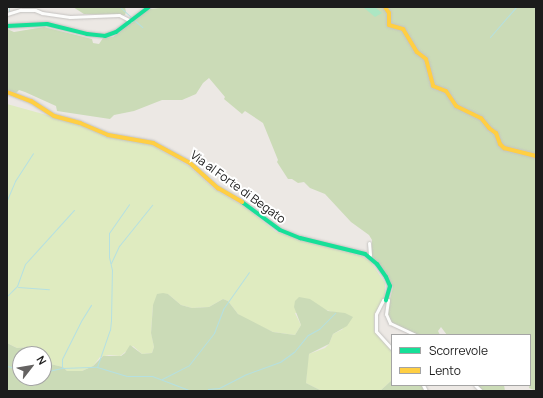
<!DOCTYPE html>
<html>
<head>
<meta charset="utf-8">
<style>
  body { margin:0 }
  #map { position:relative; width:543px; height:398px; overflow:hidden; background:#ece8e4; font-family:Manrope,sans-serif }
  div>[style] { position:absolute }
  .grass>* { inset:0; background:#dfebc0 }
  .forest>* { inset:0; background:#cbdbb7 }
  .pitch>* { inset:0; background:#ace6c3 }
  .stream>* { height:1px; margin:-0.5px; padding:0 0.5px; transform-origin:0.5px; border-radius:0.5px; background:#b5e0e1 }
  .roads { filter:drop-shadow(0 0 1px #c4c2c0) drop-shadow(0 0 1px #c4c2c0) }
  .street>* { height:3px; margin:-1.5px; padding:0 1.5px; transform-origin:1.5px; border-radius:1.5px; background:#fcfcfb }
  .fast>* { height:4px; margin:-2px; padding:0 2px; transform-origin:2px; border-radius:2px; background:#16e098 }
  .slow>* { height:4px; margin:-2px; padding:0 2px; transform-origin:2px; border-radius:2px; background:#ffcf43 }
  span { translate:-50% -50%; white-space:nowrap; text-align:center; line-height:1.15; -webkit-text-stroke:4px #fff; paint-order:stroke }
  .street-label { font-size:12px; color:#1c1c1c }
  .frame { position:absolute; inset:0; border:8px solid #1c1c1c; pointer-events:none }
  .legend { position:absolute; left:391px; top:334px; width:140px; height:52px; box-sizing:border-box; background:#fff; border:1px solid #a4a4a4; margin:0; padding:5px 7px; list-style:none; font-size:12px; color:#1c1c1c }
  .legend li { display:flex; align-items:center; gap:8px; height:20px }
  .legend b { width:20px; border:1px solid #a4a4a4 }
  .north { position:absolute; left:12px; top:346px; width:40px; height:40px; box-sizing:border-box; background:#fff; border:1px solid #a4a4a4; border-radius:50%; rotate:59deg; font-size:11px; font-weight:700; line-height:16px; text-align:center; color:#1c1c1c }
  .north::after { content:''; display:block; margin:auto; width:14px; height:18px; background:#656362; clip-path:polygon(50% 0,100% 100%,50% 72%,0 100%) }
</style>
</head>
<body>
<div id="map">
  <div class="grass">
    <i style="clip-path:polygon(7px 104px,79px 124px,107px 137px,146px 142px,189px 166px,213px 188px,248px 209px,276px 232px,361px 256px,370px 261px,385px 283px,385px 295px,374px 316px,374px 331px,392px 351px,392px 380px,380px 391px,322px 391px,306px 383px,307px 364px,309px 354px,325px 348px,329px 344px,333px 334px,343px 329px,333px 312px,323px 309px,295px 313px,301px 325px,295px 335px,273px 332px,247px 320px,238px 314px,228px 301px,223px 299px,209px 307px,192px 308px,181px 305px,168px 294px,153px 305px,151px 332px,154px 347px,152px 353px,142px 354px,133px 346px,120px 356px,109px 355px,100px 357px,93px 366px,82px 371px,67px 371px,63px 367px,46px 363px,44px 354px,41px 354px,30px 347px,17px 348px,7px 343px)"></i>
  </div>
  <div class="forest">
    <i style="clip-path:polygon(73px 7px,125px 7px,126px 12px,125px 15px,84px 14px)"></i>
    <i style="clip-path:polygon(170px 7px,536px 7px,536px 391px,529px 388px,530px 383px,530px 335px,447px 335px,441px 327px,438px 331px,440px 335px,418px 335px,391px 323px,387px 311px,393px 287px,371px 254px,372px 240px,369px 235px,351px 222px,325px 194px,310px 188px,304px 182px,298px 183px,292px 179px,288px 179px,277px 162px,278px 160px,263px 123px,245px 111px,242px 114px,224px 99px,225px 97px,209px 78px,203px 83px,196px 94px,182px 100px,162px 100px,134px 111px,114px 115px,110px 119px,57px 111px,56px 106px,25px 92px,19px 90px,16px 93px,7px 90px,7px 29px,14px 32px,44px 27px,92px 39px,93px 43px,99px 44px,103px 38px,113px 37px,149px 9px)"></i>
    <i style="clip-path:polygon(163px 293px,168px 294px,181px 305px,192px 308px,209px 307px,223px 299px,228px 301px,238px 314px,273px 332px,295px 335px,301px 325px,294px 307px,295px 301px,299px 297px,310px 299px,328px 311px,345px 313px,353px 317px,347px 326px,333px 334px,329px 344px,309px 354px,306px 383px,322px 391px,7px 391px,7px 343px,17px 348px,30px 347px,41px 354px,20px 354px,20px 378px,44px 378px,44px 359px,46px 363px,63px 367px,67px 371px,82px 371px,93px 366px,103px 356px,121px 356px,125px 353px,130px 345px,142px 354px,152px 353px,154px 347px,151px 333px,153px 305px,157px 294px)"></i>
    <i style="clip-path:polygon(392px 380px,392px 385px,422px 385px,424px 391px,380px 391px)"></i>
    <i style="clip-path:polygon(477px 385px,504px 385px,505px 391px,483px 391px)"></i>
  </div>
  <div class="pitch">
    <i style="clip-path:polygon(363px 7px,375px 7px,382px 13px,375px 17px)"></i>
  </div>
  <div class="stream">
    <i style="left:9px;top:7px;width:5px;rotate:90deg"></i>
    <i style="left:120px;top:7px;width:15px;rotate:42deg"></i>
    <i style="left:134px;top:20px;width:11px;rotate:41deg"></i>
    <i style="left:490px;top:37px;width:40px;rotate:-49deg"></i>
    <i style="left:7px;top:200px;width:21px;rotate:-67deg"></i>
    <i style="left:15px;top:181px;width:33px;rotate:-57deg"></i>
    <i style="left:111px;top:263px;width:19px;rotate:-65deg"></i>
    <i style="left:119px;top:246px;width:53px;rotate:-51.2deg"></i>
    <i style="left:18px;top:287px;width:31px;rotate:4deg"></i>
    <i style="left:7px;top:296px;width:14px;rotate:-45deg"></i>
    <i style="left:17px;top:286px;width:23px;rotate:-70deg"></i>
    <i style="left:25px;top:264px;width:73px;rotate:-47.8deg"></i>
    <i style="left:7px;top:366px;width:13px;rotate:13deg"></i>
    <i style="left:97px;top:367px;width:39px;rotate:-71deg"></i>
    <i style="left:110px;top:330px;width:10px;rotate:-84deg"></i>
    <i style="left:111px;top:320px;width:50px;rotate:-88.9deg"></i>
    <i style="left:112px;top:270px;width:13px;rotate:-103deg"></i>
    <i style="left:109px;top:257px;width:24px;rotate:-90deg"></i>
    <i style="left:109px;top:233px;width:35px;rotate:-55deg"></i>
    <i style="left:62px;top:368px;width:9px;rotate:-90deg"></i>
    <i style="left:62px;top:359px;width:42px;rotate:-63.4deg"></i>
    <i style="left:81px;top:321px;width:19px;rotate:-58deg"></i>
    <i style="left:44px;top:372px;width:18px;rotate:-13deg"></i>
    <i style="left:62px;top:368px;width:35px;rotate:-2deg"></i>
    <i style="left:97px;top:367px;width:31px;rotate:17deg"></i>
    <i style="left:127px;top:376px;width:25px"></i>
    <i style="left:152px;top:376px;width:40px;rotate:21deg"></i>
    <i style="left:162px;top:379px;width:30px;rotate:-27deg"></i>
    <i style="left:189px;top:365px;width:41px;rotate:-52deg"></i>
    <i style="left:214px;top:333px;width:26px;rotate:-69deg"></i>
    <i style="left:223px;top:309px;width:45px;rotate:-54.9deg"></i>
    <i style="left:208px;top:389px;width:11px;rotate:-5deg"></i>
    <i style="left:219px;top:388px;width:28px;rotate:-27deg"></i>
    <i style="left:244px;top:375px;width:38px;rotate:-20deg"></i>
    <i style="left:280px;top:362px;width:17px;rotate:-36deg"></i>
    <i style="left:294px;top:352px;width:22px;rotate:-51deg"></i>
    <i style="left:308px;top:335px;width:13px;rotate:-29deg"></i>
    <i style="left:319px;top:329px;width:23px;rotate:-45deg"></i>
    <i style="left:403px;top:391px;width:1px;rotate:-90deg"></i>
  </div>
  <div class="roads">
    <div class="street">
      <i style="left:7px;top:14px;width:14px;rotate:-17deg"></i>
      <i style="left:20px;top:10px;width:15px"></i>
      <i style="left:35px;top:10px;width:8px;rotate:23deg"></i>
      <i style="left:42px;top:13px;width:28px;rotate:8deg"></i>
      <i style="left:70px;top:17px;width:49px;rotate:-2.3deg"></i>
      <i style="left:119px;top:15px;width:13px;rotate:27deg"></i>
      <i style="left:369px;top:243px;width:12px;rotate:85deg"></i>
      <i style="left:392px;top:349px;width:24px;rotate:-132deg"></i>
      <i style="left:376px;top:331px;width:17px;rotate:-90deg"></i>
      <i style="left:376px;top:314px;width:16px;rotate:-63deg"></i>
      <i style="left:383px;top:300px;width:5px"></i>
      <i style="left:388px;top:300px;width:14px;rotate:98deg"></i>
      <i style="left:386px;top:314px;width:10px;rotate:66deg"></i>
      <i style="left:390px;top:323px;width:29px;rotate:25deg"></i>
      <i style="left:423px;top:385px;width:7px;rotate:63deg"></i>
      <i style="left:475px;top:385px;width:8px;rotate:45deg"></i>
    </div>
    <div class="fast">
      <i style="left:7px;top:26px;width:40px;rotate:-2.9deg"></i>
      <i style="left:47px;top:24px;width:41px;rotate:14deg"></i>
      <i style="left:87px;top:34px;width:18px;rotate:6deg"></i>
      <i style="left:105px;top:36px;width:12px;rotate:-20deg"></i>
      <i style="left:116px;top:32px;width:41px;rotate:-37.1deg"></i>
      <i style="left:242px;top:202px;width:47px;rotate:36.4deg"></i>
      <i style="left:280px;top:230px;width:22px;rotate:22deg"></i>
      <i style="left:300px;top:238px;width:67px;rotate:13.8deg"></i>
      <i style="left:365px;top:254px;width:16px;rotate:40deg"></i>
      <i style="left:377px;top:264px;width:16px;rotate:55deg"></i>
      <i style="left:386px;top:277px;width:10px;rotate:66deg"></i>
      <i style="left:390px;top:286px;width:15px;rotate:106deg"></i>
    </div>
    <div class="slow">
      <i style="left:385px;top:7px;width:7px;rotate:56deg"></i>
      <i style="left:389px;top:13px;width:12px;rotate:90deg"></i>
      <i style="left:389px;top:25px;width:15px;rotate:16deg"></i>
      <i style="left:403px;top:29px;width:27px;rotate:59deg"></i>
      <i style="left:417px;top:52px;width:11px;rotate:38deg"></i>
      <i style="left:426px;top:59px;width:28px;rotate:75deg"></i>
      <i style="left:433px;top:86px;width:14px;rotate:21deg"></i>
      <i style="left:446px;top:91px;width:18px;rotate:56deg"></i>
      <i style="left:456px;top:106px;width:28px;rotate:26deg"></i>
      <i style="left:481px;top:118px;width:13px;rotate:51deg"></i>
      <i style="left:489px;top:128px;width:9px;rotate:36deg"></i>
      <i style="left:496px;top:133px;width:12px;rotate:70deg"></i>
      <i style="left:500px;top:144px;width:6px;rotate:45deg"></i>
      <i style="left:504px;top:148px;width:33px;rotate:14deg"></i>
      <i style="left:7px;top:92px;width:26px;rotate:21deg"></i>
      <i style="left:31px;top:101px;width:27px;rotate:33deg"></i>
      <i style="left:54px;top:116px;width:27px;rotate:15deg"></i>
      <i style="left:80px;top:123px;width:30px;rotate:23deg"></i>
      <i style="left:108px;top:135px;width:46px;rotate:10.1deg"></i>
      <i style="left:153px;top:143px;width:42px;rotate:28.4deg"></i>
      <i style="left:190px;top:163px;width:38px;rotate:42deg"></i>
      <i style="left:218px;top:188px;width:28px;rotate:30deg"></i>
    </div>
  </div>
  <div class="street-label">
    <span style="left:238px;top:187px;rotate:36deg">Via al Forte di Begato</span>
  </div>
  <div class="frame"></div>
  <ul class="legend">
  <li><b style="height:5px;background:#16e098"></b>Scorrevole</li>
  <li><b style="height:5px;background:#ffcf43"></b>Lento</li>
  </ul>
  <div class="north">N</div>
</div>
</body>
</html>
